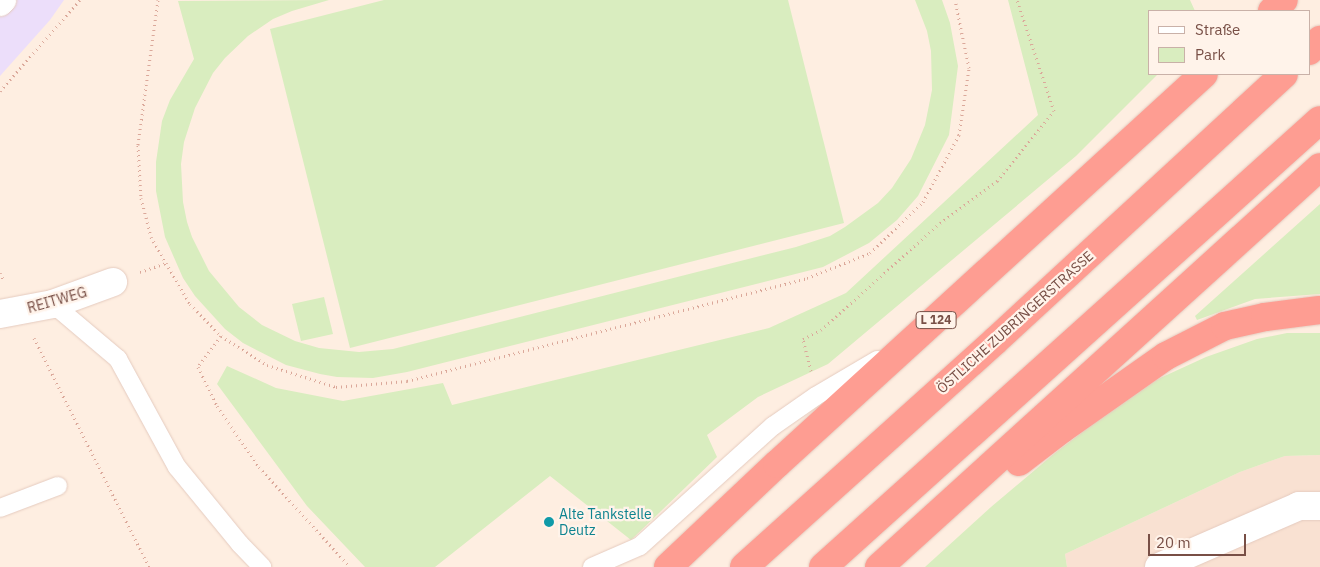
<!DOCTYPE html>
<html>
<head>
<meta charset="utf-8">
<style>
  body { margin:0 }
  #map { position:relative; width:1320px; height:567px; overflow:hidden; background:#feeee1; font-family:"IBM Plex Sans",sans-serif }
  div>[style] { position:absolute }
  .residential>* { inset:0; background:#f9e1d2 }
  .education>* { inset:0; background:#ecdefa }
  .green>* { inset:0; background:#d9edbf }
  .path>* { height:3px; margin-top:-1.5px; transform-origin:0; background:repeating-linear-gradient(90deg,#dba89a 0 1px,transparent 0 5px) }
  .roads { filter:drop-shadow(0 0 1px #e5cbbf) drop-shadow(0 0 1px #e5cbbf) }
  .lane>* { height:18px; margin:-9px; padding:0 9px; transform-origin:9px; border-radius:9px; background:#fff }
  .street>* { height:28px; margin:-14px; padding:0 14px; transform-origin:14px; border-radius:14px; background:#fff }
  .highway>* { height:28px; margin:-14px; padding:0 14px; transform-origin:14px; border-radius:14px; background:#fe9d92 }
  .dots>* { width:14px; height:14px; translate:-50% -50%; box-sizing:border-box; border:2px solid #fff3ea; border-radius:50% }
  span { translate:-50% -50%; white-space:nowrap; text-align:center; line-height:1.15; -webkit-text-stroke:4.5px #fff3ea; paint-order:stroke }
  .shield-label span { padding:1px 4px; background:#fff3ea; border:1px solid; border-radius:4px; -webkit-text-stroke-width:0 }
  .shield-label { font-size:12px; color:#784f46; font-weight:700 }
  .street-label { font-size:14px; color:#784f46 }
  .culture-label { font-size:14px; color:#0d838f }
  .left { translate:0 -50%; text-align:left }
  .legend { position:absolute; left:1148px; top:10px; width:162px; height:65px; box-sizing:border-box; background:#fff3ea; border:1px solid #c9b1a8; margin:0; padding:6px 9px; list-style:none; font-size:15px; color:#784f46 }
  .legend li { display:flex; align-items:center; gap:10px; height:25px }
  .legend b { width:25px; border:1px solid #c9b1a8 }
  .scale { position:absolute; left:1148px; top:534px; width:98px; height:22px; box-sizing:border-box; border:2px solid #784f46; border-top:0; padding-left:6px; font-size:15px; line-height:18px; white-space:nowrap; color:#784f46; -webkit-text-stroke:4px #fff3ea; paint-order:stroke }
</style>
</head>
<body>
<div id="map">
  <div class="residential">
    <i style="clip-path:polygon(1320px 455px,1320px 567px,1067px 567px,1065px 554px,1240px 472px,1285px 456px)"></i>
  </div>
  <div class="education">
    <i style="clip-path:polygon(0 0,64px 0,50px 20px,0 76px)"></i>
  </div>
  <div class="green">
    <i style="clip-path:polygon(329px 0,292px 11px,273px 19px,248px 36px,225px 58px,213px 73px,195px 108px,184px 142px,181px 164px,183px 202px,187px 222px,192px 237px,209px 271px,239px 307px,262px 325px,295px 341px,319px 348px,359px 352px,393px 349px,796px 247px,830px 236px,845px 227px,878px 203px,892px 188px,911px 159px,925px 125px,932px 90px,931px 51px,927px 31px,915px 0,942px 0,950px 23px,958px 66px,949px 135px,918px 196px,897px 220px,869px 243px,823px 267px,407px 372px,373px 378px,337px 377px,320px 374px,286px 365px,243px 343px,225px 329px,195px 296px,183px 278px,165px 237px,156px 191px,156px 162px,162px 121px,170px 100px,194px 59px,178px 1px)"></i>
    <i style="clip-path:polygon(384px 0,788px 0,844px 223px,350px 348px,270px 29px)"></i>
    <i style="clip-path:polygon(1008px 0,1190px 0,1195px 11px,1149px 11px,1149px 74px,1158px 74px,1076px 156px,828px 364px,758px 397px,707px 435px,717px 457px,631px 540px,550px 476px,435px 567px,365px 567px,307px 506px,217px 384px,227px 366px,276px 388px,343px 401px,443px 383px,452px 405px,769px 328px,846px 293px,1038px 115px)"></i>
    <i style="clip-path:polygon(1320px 204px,1320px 294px,1255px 299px,1197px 320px,1195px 316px)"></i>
    <i style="clip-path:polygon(324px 297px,333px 334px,301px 341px,292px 304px)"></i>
    <i style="clip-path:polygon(1287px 333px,1320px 333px,1320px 455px,1285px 456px,1240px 472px,1065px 554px,1067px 567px,925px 567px,991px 507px,1055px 453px,1124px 400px,1158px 379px,1206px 357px,1257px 339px)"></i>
  </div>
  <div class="path">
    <i style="left:158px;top:0;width:146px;rotate:97.9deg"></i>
    <i style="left:138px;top:145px;width:53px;rotate:86.8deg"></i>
    <i style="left:141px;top:198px;width:40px;rotate:75.6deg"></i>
    <i style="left:151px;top:237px;width:30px;rotate:60deg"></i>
    <i style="left:0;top:91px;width:121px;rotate:-48.7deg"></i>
    <i style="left:140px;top:272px;width:28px;rotate:-19deg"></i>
    <i style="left:166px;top:263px;width:48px;rotate:59.7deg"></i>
    <i style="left:190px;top:304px;width:45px;rotate:45.9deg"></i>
    <i style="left:221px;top:336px;width:54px;rotate:32.2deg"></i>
    <i style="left:267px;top:365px;width:72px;rotate:17.7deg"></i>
    <i style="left:336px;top:387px;width:71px;rotate:-4.8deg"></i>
    <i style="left:407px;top:381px;width:413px;rotate:-14.4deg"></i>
    <i style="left:807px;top:278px;width:68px;rotate:-21.6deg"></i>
    <i style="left:870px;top:253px;width:74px;rotate:-43.9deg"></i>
    <i style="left:923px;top:202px;width:76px;rotate:-61.8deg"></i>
    <i style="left:959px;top:135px;width:68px;rotate:-81.5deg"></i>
    <i style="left:969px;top:68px;width:69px;rotate:-101.6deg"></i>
    <i style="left:0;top:273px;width:9px;rotate:63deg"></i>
    <i style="left:221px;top:336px;width:39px;rotate:127deg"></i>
    <i style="left:198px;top:367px;width:43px;rotate:64deg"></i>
    <i style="left:217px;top:406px;width:74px;rotate:55.5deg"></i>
    <i style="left:259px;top:467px;width:135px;rotate:47.7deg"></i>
    <i style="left:34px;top:338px;width:256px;rotate:63.3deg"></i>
    <i style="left:811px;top:371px;width:33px;rotate:-104deg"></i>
    <i style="left:803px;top:339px;width:20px;rotate:-27deg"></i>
    <i style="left:821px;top:330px;width:160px;rotate:-42deg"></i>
    <i style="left:940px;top:223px;width:71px;rotate:-36.4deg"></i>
    <i style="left:997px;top:181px;width:90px;rotate:-50.8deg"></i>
    <i style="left:1054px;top:111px;width:117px;rotate:-108.4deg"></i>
  </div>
  <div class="roads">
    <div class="lane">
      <i style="left:53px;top:304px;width:85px;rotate:40.2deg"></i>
      <i style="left:118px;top:359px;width:123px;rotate:61.4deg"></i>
      <i style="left:177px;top:467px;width:99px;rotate:50.7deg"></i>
      <i style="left:240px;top:544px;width:32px;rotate:46deg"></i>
      <i style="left:0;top:508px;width:62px;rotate:-20.8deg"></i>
      <i style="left:592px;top:567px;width:52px;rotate:-23.6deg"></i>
      <i style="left:640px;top:546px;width:179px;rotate:-42.1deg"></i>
      <i style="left:773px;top:426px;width:52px;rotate:-34.9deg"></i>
      <i style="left:816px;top:396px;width:71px;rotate:-30.5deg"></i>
    </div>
    <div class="street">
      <i style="left:0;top:2px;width:3px;rotate:-45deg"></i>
      <i style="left:0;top:314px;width:54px;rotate:-10.7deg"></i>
      <i style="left:53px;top:304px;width:64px;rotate:-20.1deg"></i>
      <i style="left:1159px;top:567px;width:153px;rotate:-23.5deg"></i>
      <i style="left:1299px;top:506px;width:21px"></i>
    </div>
    <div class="highway">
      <i style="left:1272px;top:11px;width:16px;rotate:-43deg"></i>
      <i style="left:1309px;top:51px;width:16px;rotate:-45deg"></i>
      <i style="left:1019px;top:462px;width:54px;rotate:-37.5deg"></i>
      <i style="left:1062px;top:429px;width:127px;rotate:-35.1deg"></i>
      <i style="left:1166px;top:356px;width:66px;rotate:-27deg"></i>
      <i style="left:1225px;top:326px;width:41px;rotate:-12.7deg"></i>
      <i style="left:1265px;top:317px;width:55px;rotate:-7.3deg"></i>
      <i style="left:668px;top:567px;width:150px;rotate:-43.4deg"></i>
      <i style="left:777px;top:464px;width:578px;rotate:-42.41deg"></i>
      <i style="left:744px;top:567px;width:338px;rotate:-42deg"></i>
      <i style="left:995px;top:341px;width:393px;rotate:-42.7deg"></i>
      <i style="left:823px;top:567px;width:668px;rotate:-41.97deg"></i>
      <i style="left:879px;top:567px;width:595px;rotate:-42.21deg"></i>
    </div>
  </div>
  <div class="dots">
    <i style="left:549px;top:522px;background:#0f9aa8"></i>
  </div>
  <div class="shield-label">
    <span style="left:936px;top:320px">L 124</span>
  </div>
  <div class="street-label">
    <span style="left:57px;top:300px;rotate:-16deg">REITWEG</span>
    <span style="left:1015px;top:322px;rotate:-42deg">ÖSTLICHE ZUBRINGERSTRASSE</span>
  </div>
  <div class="culture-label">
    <span class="left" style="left:559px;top:522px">Alte Tankstelle<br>Deutz</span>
  </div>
  <ul class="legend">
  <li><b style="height:6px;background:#fff"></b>Straße</li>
  <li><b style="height:14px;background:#d9edbf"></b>Park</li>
  </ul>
  <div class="scale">20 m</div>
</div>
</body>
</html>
